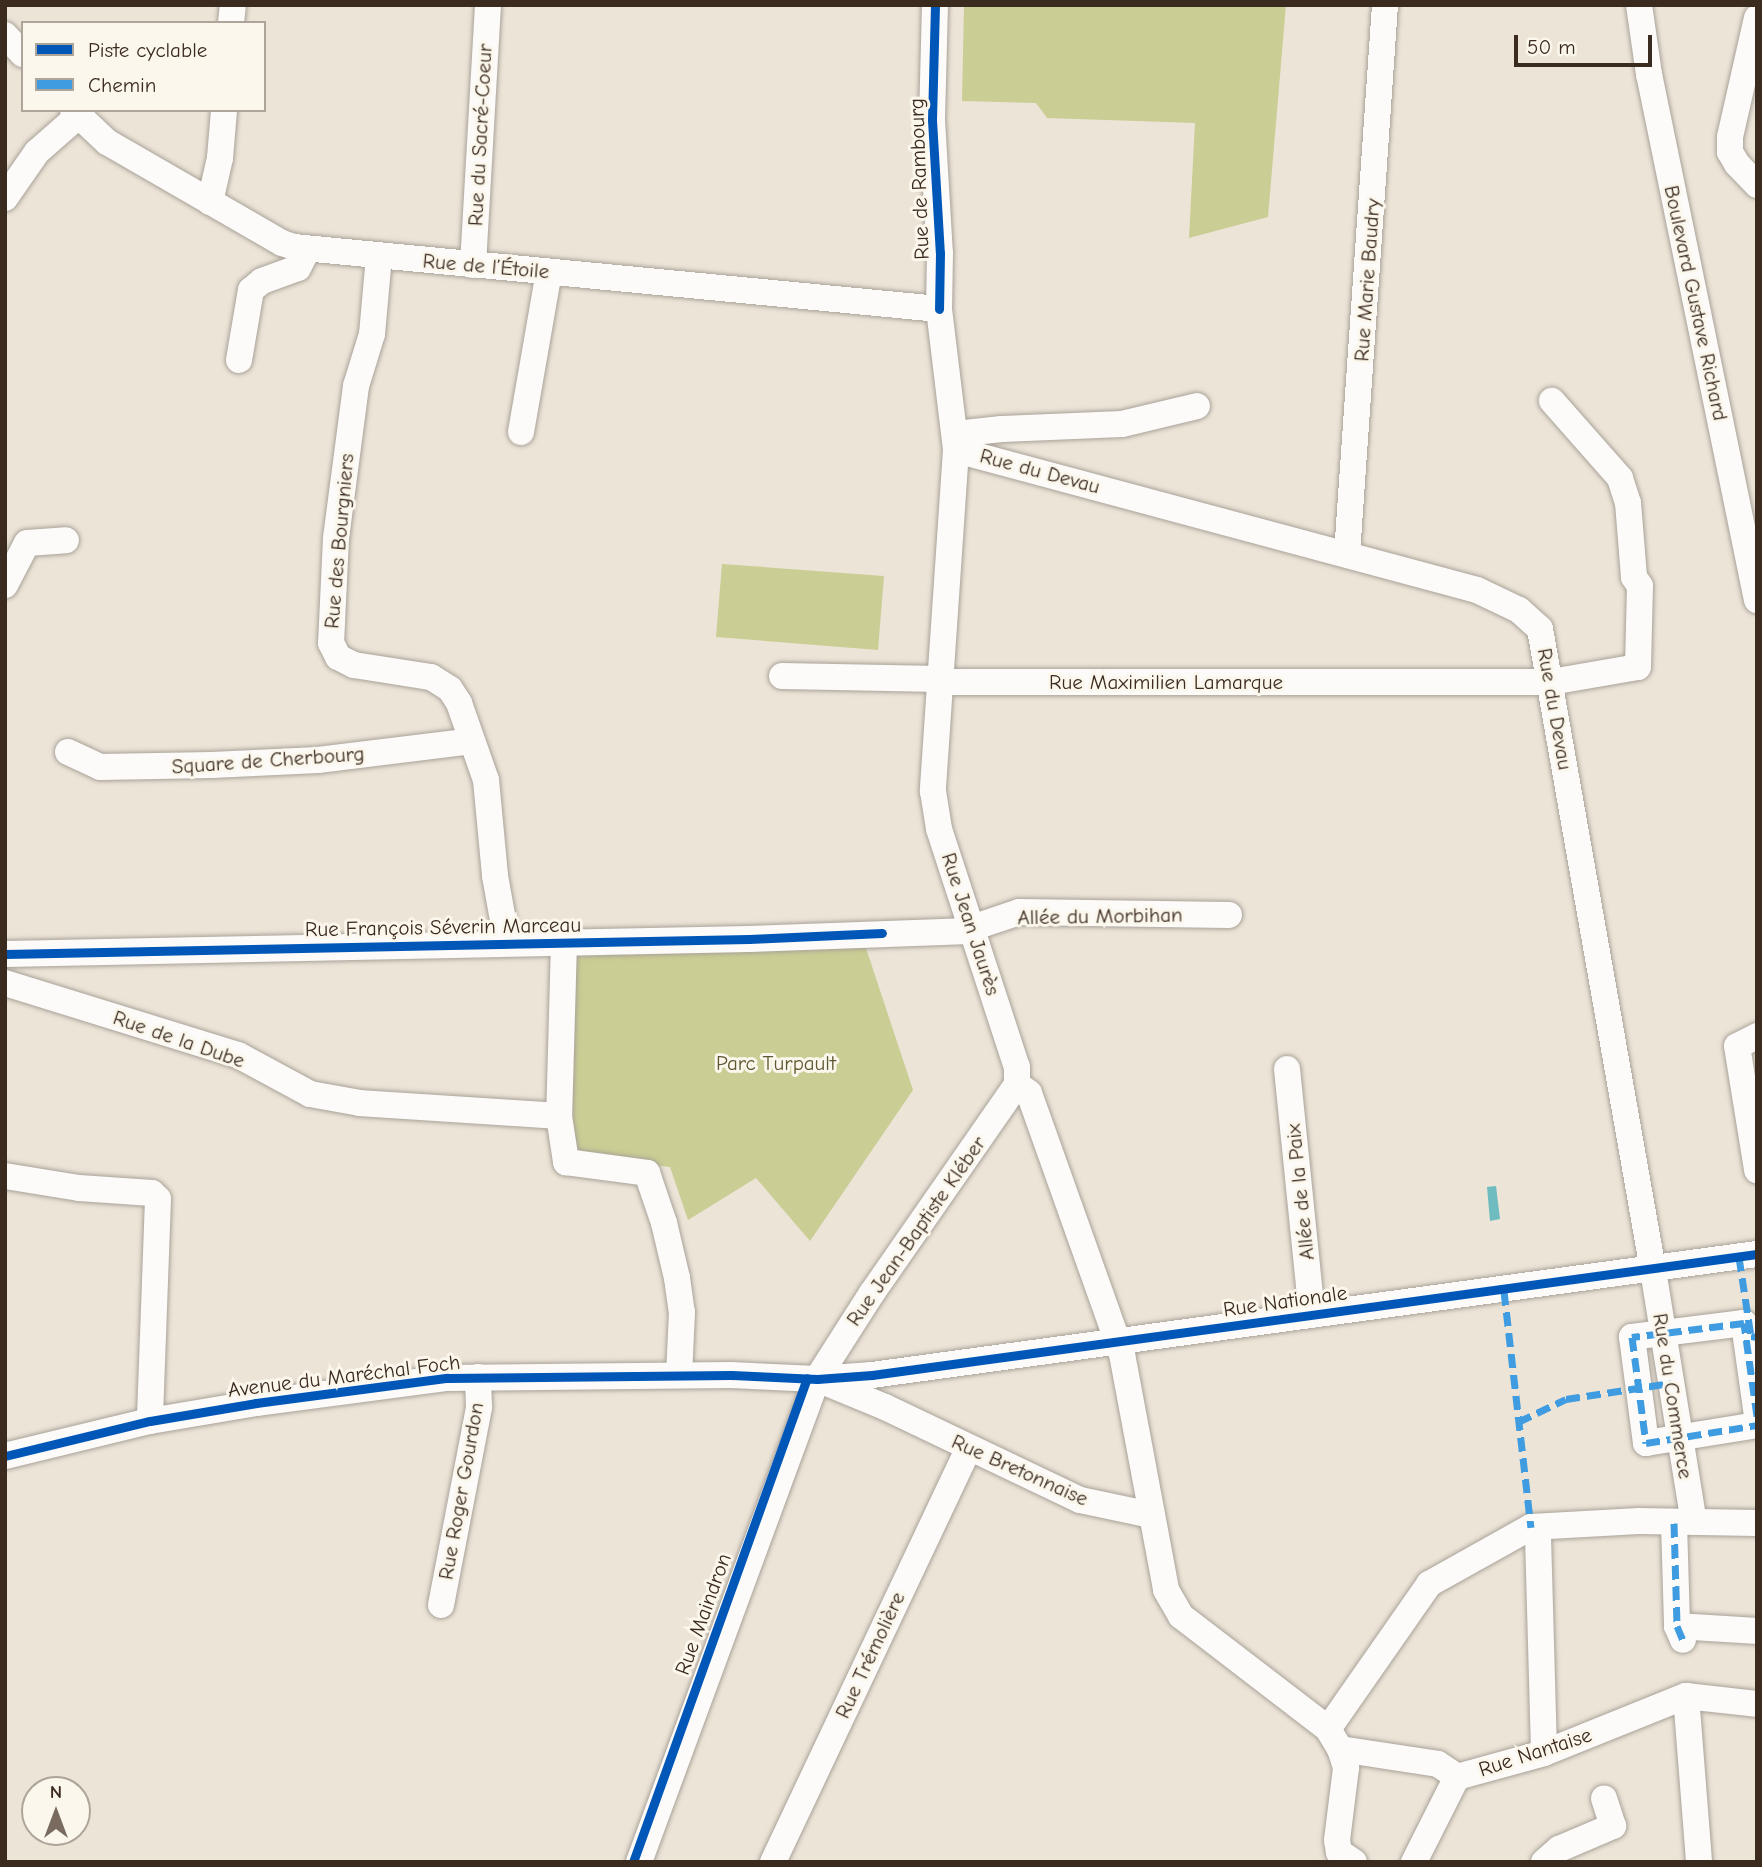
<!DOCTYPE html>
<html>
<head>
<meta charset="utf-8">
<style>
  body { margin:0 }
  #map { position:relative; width:1762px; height:1867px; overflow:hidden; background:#ece4d7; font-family:"Comic Neue",sans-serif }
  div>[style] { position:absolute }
  .green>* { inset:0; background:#cacd94 }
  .water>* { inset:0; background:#6fbcc0 }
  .roads { filter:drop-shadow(0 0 2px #a9a299) drop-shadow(0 0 2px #a9a299) }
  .minor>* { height:26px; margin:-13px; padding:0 13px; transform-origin:13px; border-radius:13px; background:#fcfbf9 }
  .quiet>* { height:7px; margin-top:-3.5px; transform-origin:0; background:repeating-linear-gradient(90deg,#3f9ce0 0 14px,transparent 0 21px) }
  .cycleway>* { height:9px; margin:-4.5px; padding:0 4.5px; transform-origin:4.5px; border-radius:4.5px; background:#0057b8 }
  span { translate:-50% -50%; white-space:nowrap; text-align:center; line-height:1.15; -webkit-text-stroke:6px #fbf7ec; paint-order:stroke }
  .street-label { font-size:21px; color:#3b2a1e }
  .park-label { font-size:21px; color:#5e5631 }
  .frame { position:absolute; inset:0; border:7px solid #3b2a1e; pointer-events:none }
  .legend { position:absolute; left:21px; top:21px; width:245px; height:91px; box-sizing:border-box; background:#fbf7ec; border:2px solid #aea59a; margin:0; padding:9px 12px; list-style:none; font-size:21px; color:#3b2a1e }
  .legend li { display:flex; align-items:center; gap:14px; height:35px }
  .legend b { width:35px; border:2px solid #aea59a }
  .north { position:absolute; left:21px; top:1776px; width:70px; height:70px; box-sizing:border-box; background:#fbf7ec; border:2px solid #aea59a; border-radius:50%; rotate:0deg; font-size:19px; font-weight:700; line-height:28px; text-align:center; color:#3b2a1e }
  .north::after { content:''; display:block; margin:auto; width:24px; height:32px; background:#796b5f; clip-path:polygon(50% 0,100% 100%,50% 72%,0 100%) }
  .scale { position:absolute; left:1514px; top:35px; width:138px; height:32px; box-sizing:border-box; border:4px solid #3b2a1e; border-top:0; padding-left:9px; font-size:21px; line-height:24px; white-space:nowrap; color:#3b2a1e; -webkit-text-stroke:5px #fbf7ec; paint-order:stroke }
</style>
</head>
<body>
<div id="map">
  <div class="green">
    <i style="clip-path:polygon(964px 5px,1286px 5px,1268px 217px,1189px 238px,1195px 123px,1047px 118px,1036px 103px,962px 101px)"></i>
    <i style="clip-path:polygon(722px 564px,884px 576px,878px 650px,716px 637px)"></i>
    <i style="clip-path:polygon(863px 939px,913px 1090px,810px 1241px,756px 1178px,688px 1220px,670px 1167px,574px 1155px,564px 1116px,571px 957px)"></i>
  </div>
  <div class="water">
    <i style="clip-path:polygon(1496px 1186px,1500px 1219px,1490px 1221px,1487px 1187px)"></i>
  </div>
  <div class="roads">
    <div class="minor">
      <i style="left:935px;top:5px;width:115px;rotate:91.5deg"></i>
      <i style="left:932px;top:120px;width:133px;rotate:86.6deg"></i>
      <i style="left:940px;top:253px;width:56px;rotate:91deg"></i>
      <i style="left:939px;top:309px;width:142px;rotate:83.1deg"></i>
      <i style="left:956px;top:450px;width:342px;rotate:93.9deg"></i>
      <i style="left:933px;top:791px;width:38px;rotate:81deg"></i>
      <i style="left:939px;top:829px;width:250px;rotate:71.9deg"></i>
      <i style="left:1017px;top:1067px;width:17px;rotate:90deg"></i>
      <i style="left:1639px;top:5px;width:70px;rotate:81.8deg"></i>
      <i style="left:1649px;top:74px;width:537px;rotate:78.4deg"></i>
      <i style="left:1757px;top:18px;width:122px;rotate:102.8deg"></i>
      <i style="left:1730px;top:137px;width:15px;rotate:90deg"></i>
      <i style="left:1730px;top:152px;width:14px;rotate:60deg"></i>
      <i style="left:1737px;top:164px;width:29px;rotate:46deg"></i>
      <i style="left:231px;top:23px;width:18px;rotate:-84deg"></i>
      <i style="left:5px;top:35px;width:26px;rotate:47deg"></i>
      <i style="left:73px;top:110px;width:47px;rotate:43.3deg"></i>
      <i style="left:107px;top:142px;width:202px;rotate:30deg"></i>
      <i style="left:282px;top:243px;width:13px;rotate:18deg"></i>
      <i style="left:294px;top:247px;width:648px;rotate:5.49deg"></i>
      <i style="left:5px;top:198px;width:56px;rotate:-55.2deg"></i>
      <i style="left:37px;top:152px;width:55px;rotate:-41.3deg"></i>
      <i style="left:210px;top:202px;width:45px;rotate:-77.2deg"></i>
      <i style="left:220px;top:158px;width:48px;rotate:-85.2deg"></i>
      <i style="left:379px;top:256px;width:78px;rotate:95.1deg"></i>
      <i style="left:372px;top:334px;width:54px;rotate:107.1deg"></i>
      <i style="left:356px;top:386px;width:153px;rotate:97.5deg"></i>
      <i style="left:336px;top:538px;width:105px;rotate:92.7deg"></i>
      <i style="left:331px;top:643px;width:16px;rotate:63deg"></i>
      <i style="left:338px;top:657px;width:18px;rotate:27deg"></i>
      <i style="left:354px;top:665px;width:78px;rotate:8.9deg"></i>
      <i style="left:431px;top:677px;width:22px;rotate:32deg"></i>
      <i style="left:450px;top:689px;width:17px;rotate:57deg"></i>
      <i style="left:459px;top:703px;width:82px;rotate:70.7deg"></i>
      <i style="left:486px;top:780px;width:96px;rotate:84.6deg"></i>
      <i style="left:495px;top:876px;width:67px;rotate:79.7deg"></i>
      <i style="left:473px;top:265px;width:260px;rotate:-86.7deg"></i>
      <i style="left:239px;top:360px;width:71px;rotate:-80.3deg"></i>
      <i style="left:251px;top:290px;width:14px;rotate:-39deg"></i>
      <i style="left:262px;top:281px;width:38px;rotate:-20deg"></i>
      <i style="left:298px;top:268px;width:20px;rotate:-63deg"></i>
      <i style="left:521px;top:432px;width:162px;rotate:-80.1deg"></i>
      <i style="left:955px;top:434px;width:47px;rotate:-6.1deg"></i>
      <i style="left:1002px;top:429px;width:120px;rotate:-2.4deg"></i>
      <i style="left:1122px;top:424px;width:77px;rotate:-13.5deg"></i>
      <i style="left:956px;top:450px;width:539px;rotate:15.04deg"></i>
      <i style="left:1477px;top:590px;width:47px;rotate:25.5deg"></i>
      <i style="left:1519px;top:610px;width:28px;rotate:42deg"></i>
      <i style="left:1540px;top:629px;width:651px;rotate:80deg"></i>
      <i style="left:1653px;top:1270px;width:255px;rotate:80.8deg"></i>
      <i style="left:1347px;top:554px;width:550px;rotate:-86.04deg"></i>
      <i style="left:5px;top:585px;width:47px;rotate:-62.4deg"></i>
      <i style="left:27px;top:543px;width:39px;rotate:-4deg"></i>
      <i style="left:782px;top:676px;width:158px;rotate:1.1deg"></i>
      <i style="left:940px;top:679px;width:11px;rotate:15deg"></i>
      <i style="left:951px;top:682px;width:600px"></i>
      <i style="left:1551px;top:682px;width:88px;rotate:-9.8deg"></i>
      <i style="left:1638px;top:667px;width:81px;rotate:-88.6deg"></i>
      <i style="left:1640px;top:586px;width:11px;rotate:-124deg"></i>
      <i style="left:1634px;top:577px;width:74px;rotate:-94.6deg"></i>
      <i style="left:1628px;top:503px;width:26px;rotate:-108deg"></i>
      <i style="left:1620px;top:478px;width:103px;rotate:-131.4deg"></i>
      <i style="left:68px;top:752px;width:35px;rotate:25deg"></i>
      <i style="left:100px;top:767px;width:112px;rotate:-1deg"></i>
      <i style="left:212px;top:765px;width:106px;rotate:-2.7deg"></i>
      <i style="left:318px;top:760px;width:155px;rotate:-7deg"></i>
      <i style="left:564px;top:942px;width:174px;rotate:91.6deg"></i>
      <i style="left:559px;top:1116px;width:47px;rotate:81.3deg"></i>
      <i style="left:566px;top:1162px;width:82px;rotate:7.7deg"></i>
      <i style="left:647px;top:1173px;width:53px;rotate:71.2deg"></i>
      <i style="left:664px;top:1223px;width:57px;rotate:76.7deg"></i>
      <i style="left:677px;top:1278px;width:34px;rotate:82deg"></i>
      <i style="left:682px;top:1312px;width:63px;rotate:92.7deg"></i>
      <i style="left:5px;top:954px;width:744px;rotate:-1.16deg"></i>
      <i style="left:749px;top:939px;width:214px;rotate:-2.1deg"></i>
      <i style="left:963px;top:931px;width:59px;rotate:-18.7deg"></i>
      <i style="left:1019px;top:912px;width:210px;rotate:0.8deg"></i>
      <i style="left:5px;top:983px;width:244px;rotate:17.2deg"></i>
      <i style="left:238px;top:1055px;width:82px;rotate:28.4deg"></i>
      <i style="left:310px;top:1094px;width:51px;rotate:10.2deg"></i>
      <i style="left:360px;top:1103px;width:199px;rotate:3.7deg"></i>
      <i style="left:1757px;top:1036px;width:22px;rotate:153deg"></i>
      <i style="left:1737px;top:1046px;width:126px;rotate:80.8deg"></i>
      <i style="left:1287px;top:1069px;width:247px;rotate:84.2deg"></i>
      <i style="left:1017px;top:1084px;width:15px;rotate:37deg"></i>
      <i style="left:1029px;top:1093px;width:277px;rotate:70.4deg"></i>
      <i style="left:1122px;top:1354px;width:240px;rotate:79.4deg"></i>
      <i style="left:1166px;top:1590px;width:30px;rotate:60deg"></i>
      <i style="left:1181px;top:1616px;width:185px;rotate:37.5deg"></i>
      <i style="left:1328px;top:1729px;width:23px;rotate:59deg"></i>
      <i style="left:1340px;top:1749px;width:20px;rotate:72deg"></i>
      <i style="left:1346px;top:1768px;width:73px;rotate:97.1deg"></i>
      <i style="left:1337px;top:1840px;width:12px;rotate:81deg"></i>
      <i style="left:1339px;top:1852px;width:18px;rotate:34deg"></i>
      <i style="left:5px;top:1176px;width:75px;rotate:9.2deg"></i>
      <i style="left:79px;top:1188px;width:73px;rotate:3.9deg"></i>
      <i style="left:152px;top:1193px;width:8px;rotate:45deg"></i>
      <i style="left:158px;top:1199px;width:222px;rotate:92.1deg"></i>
      <i style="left:822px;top:1381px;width:68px;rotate:22.4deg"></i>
      <i style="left:885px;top:1407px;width:216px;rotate:25.5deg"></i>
      <i style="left:1080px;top:1500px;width:73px;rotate:11.9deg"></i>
      <i style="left:1757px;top:1416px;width:94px;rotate:-98deg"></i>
      <i style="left:1744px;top:1323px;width:113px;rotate:172.9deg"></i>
      <i style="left:1632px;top:1337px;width:107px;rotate:82.5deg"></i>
      <i style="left:1646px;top:1443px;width:112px;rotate:-9.2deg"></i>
      <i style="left:5px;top:1456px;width:149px;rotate:-13.6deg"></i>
      <i style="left:150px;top:1421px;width:108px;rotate:-9.6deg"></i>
      <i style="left:256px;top:1403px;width:193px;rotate:-7.5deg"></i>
      <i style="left:447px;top:1378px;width:284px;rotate:-0.6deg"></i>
      <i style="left:731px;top:1375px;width:86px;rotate:2.7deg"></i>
      <i style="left:817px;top:1379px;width:55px;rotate:-4.2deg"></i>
      <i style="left:872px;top:1375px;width:893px;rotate:-7.79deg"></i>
      <i style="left:1674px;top:1523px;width:103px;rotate:88.3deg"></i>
      <i style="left:1677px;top:1626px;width:15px;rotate:67deg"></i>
      <i style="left:1531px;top:1527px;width:11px;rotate:52deg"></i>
      <i style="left:1538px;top:1536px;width:217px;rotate:88.4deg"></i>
      <i style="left:441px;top:1605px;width:202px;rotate:-79.1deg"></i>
      <i style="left:479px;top:1407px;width:30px;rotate:-92deg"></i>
      <i style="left:1677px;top:1626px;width:80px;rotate:3.6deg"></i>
      <i style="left:1686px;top:1696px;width:167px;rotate:85.5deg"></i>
      <i style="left:1328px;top:1729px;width:177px;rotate:-55.1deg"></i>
      <i style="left:1429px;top:1584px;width:117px;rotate:-29.2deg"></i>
      <i style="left:1531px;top:1527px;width:108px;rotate:-3.2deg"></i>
      <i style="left:1639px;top:1521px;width:118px;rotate:1deg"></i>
      <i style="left:1340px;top:1749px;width:99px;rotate:8.7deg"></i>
      <i style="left:1438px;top:1764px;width:23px;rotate:34deg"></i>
      <i style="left:1457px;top:1777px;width:90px;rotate:-15.4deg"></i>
      <i style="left:1544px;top:1753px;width:153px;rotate:-21.9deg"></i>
      <i style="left:1686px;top:1696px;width:71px;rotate:6.4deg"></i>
      <i style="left:639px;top:1862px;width:515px;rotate:-69.77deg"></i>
      <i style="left:817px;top:1379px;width:102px;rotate:-57.4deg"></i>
      <i style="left:872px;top:1293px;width:254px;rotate:-55.2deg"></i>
      <i style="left:773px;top:1862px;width:457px;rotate:-64.7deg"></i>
      <i style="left:1414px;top:1862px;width:95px;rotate:-63.2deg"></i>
      <i style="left:1544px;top:1862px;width:20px;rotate:-41deg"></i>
      <i style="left:1559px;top:1849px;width:59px;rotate:-23.1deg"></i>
      <i style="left:1613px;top:1826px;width:29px;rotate:-108deg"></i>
    </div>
  </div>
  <div class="quiet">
    <i style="left:1739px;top:1257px;width:80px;rotate:81.4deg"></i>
    <i style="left:1751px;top:1336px;width:6px;rotate:9deg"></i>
    <i style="left:1504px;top:1291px;width:238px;rotate:83.5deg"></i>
    <i style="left:1757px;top:1416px;width:94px;rotate:-98deg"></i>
    <i style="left:1744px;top:1323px;width:113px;rotate:172.9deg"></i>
    <i style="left:1632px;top:1337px;width:107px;rotate:82.5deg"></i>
    <i style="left:1646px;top:1443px;width:112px;rotate:-9.2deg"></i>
    <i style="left:1518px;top:1422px;width:53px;rotate:-25.6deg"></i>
    <i style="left:1566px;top:1399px;width:106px;rotate:-8.7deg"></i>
    <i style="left:1674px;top:1523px;width:103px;rotate:88.3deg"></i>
    <i style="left:1677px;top:1626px;width:15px;rotate:67deg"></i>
  </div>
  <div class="cycleway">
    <i style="left:935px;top:5px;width:115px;rotate:91.5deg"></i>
    <i style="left:932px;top:120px;width:133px;rotate:86.6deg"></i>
    <i style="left:940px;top:253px;width:56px;rotate:91deg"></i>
    <i style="left:5px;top:954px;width:744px;rotate:-1.16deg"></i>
    <i style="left:749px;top:939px;width:133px;rotate:-2.6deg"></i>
    <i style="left:5px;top:1456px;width:149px;rotate:-13.6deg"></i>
    <i style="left:150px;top:1421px;width:108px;rotate:-9.6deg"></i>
    <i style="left:256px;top:1403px;width:193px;rotate:-7.5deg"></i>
    <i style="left:447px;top:1378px;width:284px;rotate:-0.6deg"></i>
    <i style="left:731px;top:1375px;width:86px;rotate:2.7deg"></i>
    <i style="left:817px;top:1379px;width:55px;rotate:-4.2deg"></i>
    <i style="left:872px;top:1375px;width:893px;rotate:-7.79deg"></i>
    <i style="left:633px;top:1862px;width:514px;rotate:-70.23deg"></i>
  </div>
  <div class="street-label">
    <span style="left:480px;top:135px;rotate:-87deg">Rue du Sacré-Coeur</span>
    <span style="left:919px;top:179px;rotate:-92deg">Rue de Rambourg</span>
    <span style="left:486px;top:266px;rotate:5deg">Rue de l’Étoile</span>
    <span style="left:1367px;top:280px;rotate:-86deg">Rue Marie Baudry</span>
    <span style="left:1696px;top:303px;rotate:78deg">Boulevard Gustave Richard</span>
    <span style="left:1040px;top:471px;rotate:15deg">Rue du Devau</span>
    <span style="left:339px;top:541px;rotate:-85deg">Rue des Bourgniers</span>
    <span style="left:1166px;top:682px">Rue Maximilien Lamarque</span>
    <span style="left:1555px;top:709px;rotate:80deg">Rue du Devau</span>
    <span style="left:268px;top:760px;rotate:-4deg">Square de Cherbourg</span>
    <span style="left:1100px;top:916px;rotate:-1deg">Allée du Morbihan</span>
    <span style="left:971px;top:924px;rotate:72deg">Rue Jean Jaurès</span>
    <span style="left:443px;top:927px;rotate:-1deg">Rue François Séverin Marceau</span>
    <span style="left:179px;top:1039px;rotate:19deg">Rue de la Dube</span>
    <span style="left:1300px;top:1192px;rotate:-96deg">Allée de la Paix</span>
    <span style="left:916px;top:1231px;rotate:-55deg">Rue Jean-Baptiste Kléber</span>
    <span style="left:1285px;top:1301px;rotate:-8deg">Rue Nationale</span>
    <span style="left:344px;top:1376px;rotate:-7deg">Avenue du Maréchal Foch</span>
    <span style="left:1673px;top:1396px;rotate:81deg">Rue du Commerce</span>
    <span style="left:1020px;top:1470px;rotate:24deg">Rue Bretonnaise</span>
    <span style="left:461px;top:1491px;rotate:-80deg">Rue Roger Gourdon</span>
    <span style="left:703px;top:1614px;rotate:-70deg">Rue Maindron</span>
    <span style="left:870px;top:1655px;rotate:-65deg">Rue Trémolière</span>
    <span style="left:1535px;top:1752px;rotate:-18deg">Rue Nantaise</span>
  </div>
  <div class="park-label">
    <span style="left:776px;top:1063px">Parc Turpault</span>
  </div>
  <div class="frame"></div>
  <ul class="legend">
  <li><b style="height:9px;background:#0057b8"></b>Piste cyclable</li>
  <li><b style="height:9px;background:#3f9ce0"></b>Chemin</li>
  </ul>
  <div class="north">N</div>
  <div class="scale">50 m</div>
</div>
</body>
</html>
